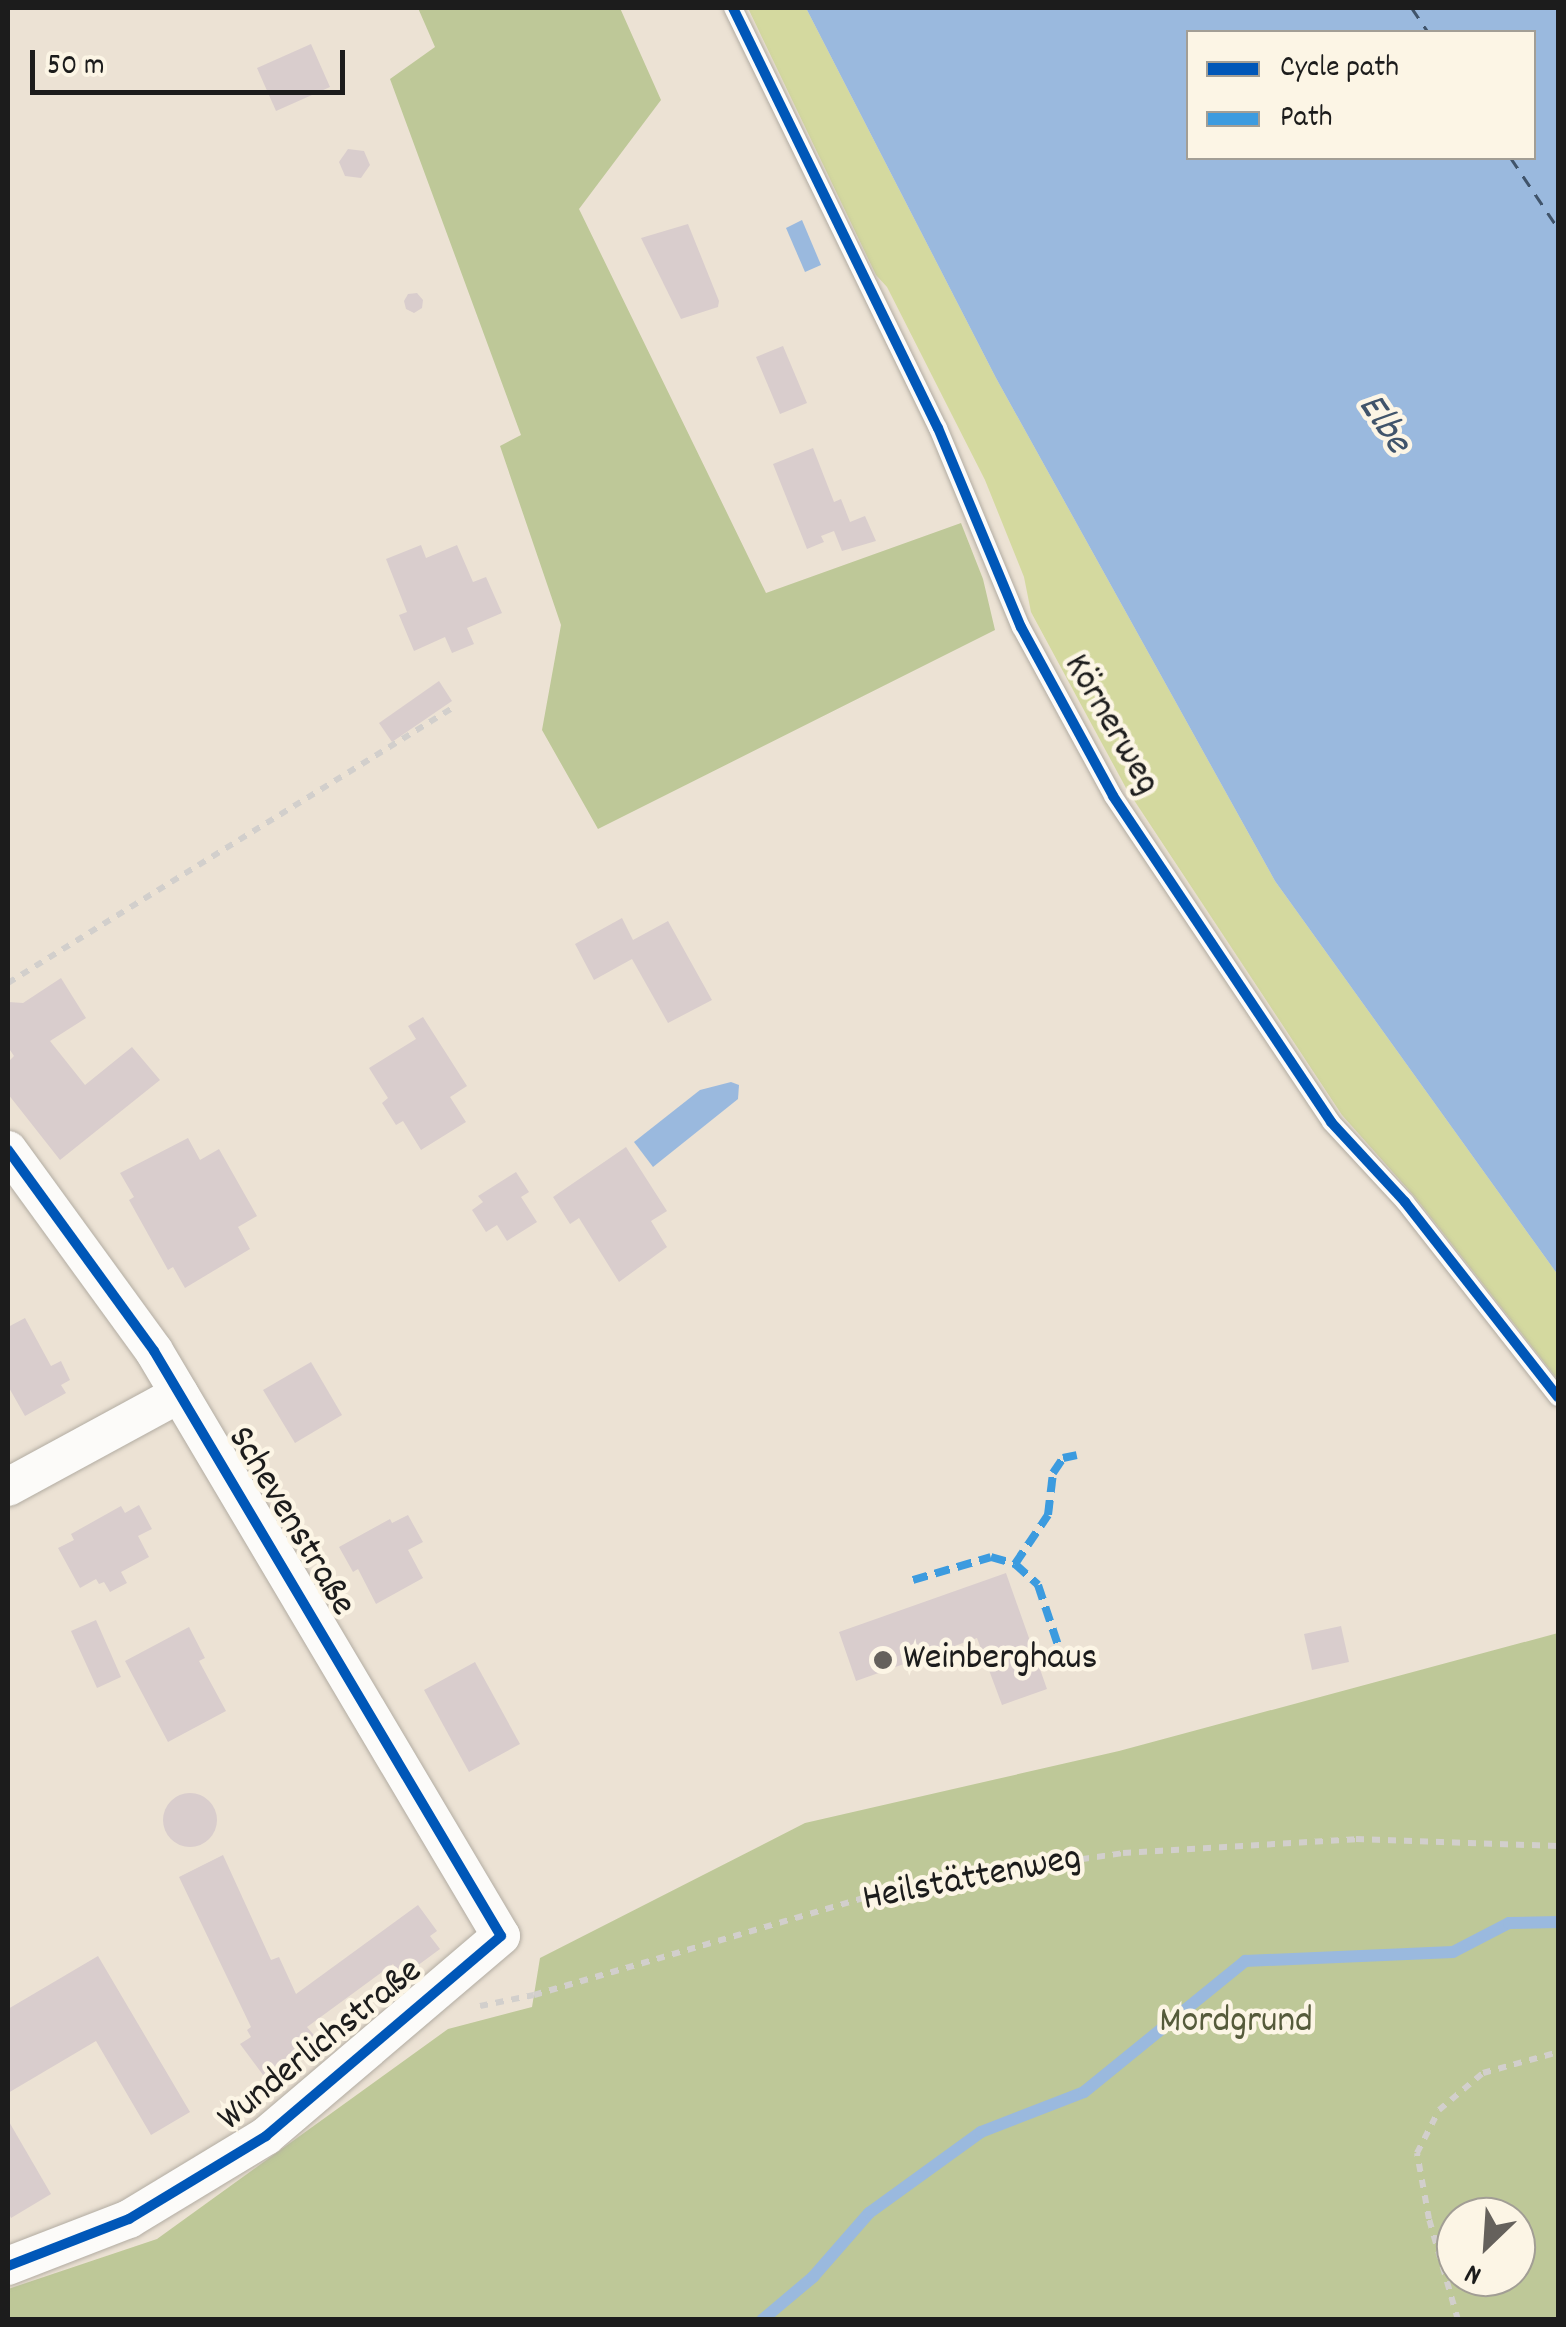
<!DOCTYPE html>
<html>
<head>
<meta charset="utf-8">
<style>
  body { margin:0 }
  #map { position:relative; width:1566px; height:2327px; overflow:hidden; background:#ece2d4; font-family:Dekko,sans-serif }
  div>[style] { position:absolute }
  .green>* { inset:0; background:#d4d99f }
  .forest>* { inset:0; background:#bec898 }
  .water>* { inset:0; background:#9ab9de }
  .stream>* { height:12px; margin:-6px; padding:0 6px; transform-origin:6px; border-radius:6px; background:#9ab9de }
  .ferry>* { height:2.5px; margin-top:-1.25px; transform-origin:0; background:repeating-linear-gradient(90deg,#40546b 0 12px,transparent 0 22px) }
  .building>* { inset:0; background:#d9cdcd }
  .round { border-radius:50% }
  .path>* { height:6px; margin-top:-3px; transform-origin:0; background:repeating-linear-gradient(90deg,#d2cfcc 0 8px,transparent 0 16px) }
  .roads { filter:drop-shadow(0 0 2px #b2aca2) drop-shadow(0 0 2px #b2aca2) }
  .service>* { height:18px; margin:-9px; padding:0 9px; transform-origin:9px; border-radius:9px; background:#fcfbf9 }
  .minor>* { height:38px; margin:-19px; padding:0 19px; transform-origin:19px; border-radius:19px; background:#fcfbf9 }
  .quiet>* { height:8px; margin-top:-4px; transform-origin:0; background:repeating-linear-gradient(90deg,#3c9bdf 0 15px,transparent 0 23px) }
  .cycleway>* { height:10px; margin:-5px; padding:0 5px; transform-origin:5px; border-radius:5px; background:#0057b8 }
  .dots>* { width:28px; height:28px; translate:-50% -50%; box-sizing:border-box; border:5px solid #fcf5e5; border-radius:50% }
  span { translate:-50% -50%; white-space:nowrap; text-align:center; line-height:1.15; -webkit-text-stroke:9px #fcf5e5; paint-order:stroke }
  .street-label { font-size:38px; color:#1c1c1c }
  .poi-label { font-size:38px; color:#1c1c1c }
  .left { translate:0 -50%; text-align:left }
  .park-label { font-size:38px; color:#565b3b }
  .water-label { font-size:40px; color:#40546b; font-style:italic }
  .frame { position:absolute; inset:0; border:10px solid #1c1c1c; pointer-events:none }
  .legend { position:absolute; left:1186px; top:30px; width:350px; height:130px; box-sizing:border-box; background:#fcf5e5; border:2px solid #a29e95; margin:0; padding:12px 18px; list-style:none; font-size:30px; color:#1c1c1c }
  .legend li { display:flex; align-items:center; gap:20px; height:50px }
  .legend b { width:50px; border:2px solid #a29e95 }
  .north { position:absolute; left:1436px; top:2197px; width:100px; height:100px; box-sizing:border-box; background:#fcf5e5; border:2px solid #a29e95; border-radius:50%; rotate:205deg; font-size:28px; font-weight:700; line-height:40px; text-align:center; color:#1c1c1c }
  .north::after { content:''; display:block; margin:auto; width:35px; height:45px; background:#65615c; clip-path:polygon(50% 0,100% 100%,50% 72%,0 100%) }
  .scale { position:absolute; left:30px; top:50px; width:315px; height:45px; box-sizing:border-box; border:5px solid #1c1c1c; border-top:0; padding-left:12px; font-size:30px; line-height:35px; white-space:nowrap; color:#1c1c1c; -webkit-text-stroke:8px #fcf5e5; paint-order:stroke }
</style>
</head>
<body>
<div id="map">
  <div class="green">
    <i style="clip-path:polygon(748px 8px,806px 8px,996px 378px,1275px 881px,1558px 1275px,1558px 1380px,1415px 1197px,1342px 1115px,1126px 788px,1031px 612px,1024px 577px,985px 480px,887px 287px,876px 275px)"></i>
  </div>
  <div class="forest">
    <i style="clip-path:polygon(418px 8px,620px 8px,661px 100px,579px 209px,766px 593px,961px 523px,983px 579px,995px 630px,598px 829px,542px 730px,561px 625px,500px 446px,521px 435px,390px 79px,435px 47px)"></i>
    <i style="clip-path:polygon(evenodd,1558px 1633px,1558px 2319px,8px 2319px,8px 2289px,157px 2239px,448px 2029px,532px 2007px,540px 1958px,805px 1823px,1119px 1751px,1558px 1633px,1456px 2217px,1516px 2217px,1516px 2277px,1456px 2277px,1456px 2217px)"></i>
  </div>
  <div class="water">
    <i style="clip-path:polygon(evenodd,806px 8px,1558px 8px,1558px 1275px,1275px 881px,996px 378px,806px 8px,1188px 32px,1534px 32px,1534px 158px,1188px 158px,1188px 32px)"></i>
    <i style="clip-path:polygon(802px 220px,821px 265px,805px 272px,786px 228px)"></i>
    <i style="clip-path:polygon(731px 1082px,739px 1085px,738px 1099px,653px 1167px,634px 1142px,700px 1090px)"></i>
  </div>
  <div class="stream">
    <i style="left:762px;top:2320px;width:67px;rotate:-40.1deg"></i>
    <i style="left:813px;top:2277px;width:85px;rotate:-48.8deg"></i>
    <i style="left:869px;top:2213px;width:138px;rotate:-35.9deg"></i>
    <i style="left:981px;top:2132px;width:110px;rotate:-21.2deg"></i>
    <i style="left:1084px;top:2092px;width:208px;rotate:-39.1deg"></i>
    <i style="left:1245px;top:1961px;width:208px;rotate:-2.5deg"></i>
    <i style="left:1453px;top:1952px;width:63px;rotate:-27.4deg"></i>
    <i style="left:1509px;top:1923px;width:49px;rotate:-1.2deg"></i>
  </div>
  <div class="ferry">
    <i style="left:1412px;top:8px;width:29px;rotate:56deg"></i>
    <i style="left:1511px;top:158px;width:84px;rotate:56.1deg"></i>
  </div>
  <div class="building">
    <i style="clip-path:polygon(311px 44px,330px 87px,276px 111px,257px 68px)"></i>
    <i style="clip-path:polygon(348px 149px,364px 151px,370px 165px,361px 178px,345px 176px,339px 162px)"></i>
    <i style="clip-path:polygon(688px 224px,719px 301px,718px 307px,681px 319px,641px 238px)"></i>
    <i style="clip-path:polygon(417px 293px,423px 300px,422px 308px,414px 313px,406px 309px,404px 301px,408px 294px)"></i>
    <i style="clip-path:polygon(783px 346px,807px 403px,780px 414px,756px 357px)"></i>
    <i style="clip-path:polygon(813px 448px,834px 502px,841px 499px,850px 522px,865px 516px,876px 541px,842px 551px,834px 531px,821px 536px,824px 542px,807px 549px,773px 464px)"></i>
    <i style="clip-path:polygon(421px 545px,426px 558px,457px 545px,473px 582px,486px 577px,502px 613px,467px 628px,474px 644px,452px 653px,445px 637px,414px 651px,399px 615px,407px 612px,386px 559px)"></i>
    <i style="clip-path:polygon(439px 681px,452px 701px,392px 742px,379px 723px)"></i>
    <i style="clip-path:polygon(622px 918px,633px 940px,668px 921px,712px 1000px,668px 1023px,632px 959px,594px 980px,575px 944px)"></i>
    <i style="clip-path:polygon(61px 978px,86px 1018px,50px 1041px,85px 1085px,132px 1047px,160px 1080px,60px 1160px,8px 1094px,8px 1062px,14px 1056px,8px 1047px,8px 1002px,23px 1003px)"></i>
    <i style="clip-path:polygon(423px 1017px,467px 1086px,450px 1097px,466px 1122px,421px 1150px,403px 1121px,396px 1125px,382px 1103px,388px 1098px,369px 1068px,416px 1039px,408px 1026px)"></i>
    <i style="clip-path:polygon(188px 1138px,200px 1160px,219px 1149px,257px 1216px,238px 1227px,250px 1249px,185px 1288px,173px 1267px,168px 1270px,129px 1200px,134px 1197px,120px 1173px)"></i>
    <i style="clip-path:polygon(626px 1147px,667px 1211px,651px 1221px,667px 1247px,619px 1282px,579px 1218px,570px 1224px,553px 1197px)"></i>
    <i style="clip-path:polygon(516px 1172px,529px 1192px,521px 1197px,537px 1222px,507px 1241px,497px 1225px,486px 1232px,472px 1210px,483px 1202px,478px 1196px)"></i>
    <i style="clip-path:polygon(25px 1318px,51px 1366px,61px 1361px,70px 1380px,61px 1385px,66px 1393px,25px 1416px,8px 1386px,8px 1327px)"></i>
    <i style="clip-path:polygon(311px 1362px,342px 1415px,295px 1443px,263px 1390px)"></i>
    <i style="clip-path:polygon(139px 1505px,152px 1529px,138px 1536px,149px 1557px,121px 1572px,127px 1583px,110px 1592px,104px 1582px,99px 1584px,96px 1579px,80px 1588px,58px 1548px,74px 1540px,71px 1534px,121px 1506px,125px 1513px)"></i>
    <i style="clip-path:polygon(408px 1515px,423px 1542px,408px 1550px,423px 1578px,376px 1604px,358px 1569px,353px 1572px,339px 1547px,390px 1519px,392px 1523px)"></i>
    <i style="clip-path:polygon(1006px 1573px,1047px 1689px,1002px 1705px,977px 1638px,856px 1681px,839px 1632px)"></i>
    <i style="clip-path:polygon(96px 1620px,121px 1677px,97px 1688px,71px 1631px)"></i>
    <i style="clip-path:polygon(1341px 1626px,1349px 1662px,1312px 1670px,1304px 1634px)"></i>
    <i style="clip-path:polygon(189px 1627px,205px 1658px,199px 1661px,226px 1711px,168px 1742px,125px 1661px)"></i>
    <i style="clip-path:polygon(475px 1662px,520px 1744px,469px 1772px,424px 1690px)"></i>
    <i class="round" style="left:163px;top:1793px;width:54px;height:54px"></i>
    <i style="clip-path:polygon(223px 1855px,271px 1960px,279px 1957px,296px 1994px,418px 1905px,437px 1931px,430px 1936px,440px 1949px,402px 1977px,393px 1964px,307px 2027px,319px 2041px,266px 2079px,240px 2044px,251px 2037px,247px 2030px,251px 2027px,179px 1877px)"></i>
    <i style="clip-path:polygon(98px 1956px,190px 2112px,151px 2135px,96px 2041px,8px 2093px,8px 2009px)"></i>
    <i style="clip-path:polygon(8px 2120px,51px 2194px,11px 2218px,8px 2212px)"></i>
  </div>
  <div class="path">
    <i style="left:8px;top:983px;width:524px;rotate:-31.75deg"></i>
    <i style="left:480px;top:2006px;width:55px;rotate:-11.5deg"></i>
    <i style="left:534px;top:1995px;width:389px;rotate:-16.4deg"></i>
    <i style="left:907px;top:1885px;width:218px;rotate:-8.4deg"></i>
    <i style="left:1123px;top:1853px;width:233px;rotate:-3.4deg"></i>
    <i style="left:1356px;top:1839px;width:202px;rotate:2deg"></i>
    <i style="left:1458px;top:2320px;width:105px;rotate:-106deg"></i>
    <i style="left:1429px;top:2219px;width:67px;rotate:-100.3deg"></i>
    <i style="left:1417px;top:2153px;width:48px;rotate:-62.9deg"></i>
    <i style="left:1439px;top:2110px;width:57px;rotate:-40.1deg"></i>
    <i style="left:1483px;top:2073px;width:78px;rotate:-15.6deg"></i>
  </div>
  <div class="roads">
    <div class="service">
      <i style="left:733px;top:8px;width:467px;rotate:64deg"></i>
      <i style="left:938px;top:428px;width:216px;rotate:67.4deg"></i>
      <i style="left:1021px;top:627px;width:192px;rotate:61.4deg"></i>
      <i style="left:1113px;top:796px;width:392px;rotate:56.2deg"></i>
      <i style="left:1331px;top:1122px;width:109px;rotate:47.2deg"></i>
      <i style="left:1405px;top:1202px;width:248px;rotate:51.9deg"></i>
    </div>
    <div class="minor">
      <i style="left:8px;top:1150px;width:248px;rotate:54deg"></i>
      <i style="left:154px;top:1351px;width:680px;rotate:59.33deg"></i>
      <i style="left:501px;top:1936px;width:309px;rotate:139.6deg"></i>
      <i style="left:266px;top:2136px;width:160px;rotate:148.8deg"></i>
      <i style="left:129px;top:2219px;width:130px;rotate:158.8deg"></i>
      <i style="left:8px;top:1487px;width:195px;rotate:-28.5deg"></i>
    </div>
  </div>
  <div class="quiet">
    <i style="left:1015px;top:1564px;width:59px;rotate:-56deg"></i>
    <i style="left:1048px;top:1515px;width:42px;rotate:-83.2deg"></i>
    <i style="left:1053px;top:1473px;width:18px;rotate:-56deg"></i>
    <i style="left:1063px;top:1458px;width:14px;rotate:-12deg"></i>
    <i style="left:913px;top:1580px;width:81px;rotate:-16.4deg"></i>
    <i style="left:991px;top:1557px;width:25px;rotate:16deg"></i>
    <i style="left:1015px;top:1564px;width:31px;rotate:42deg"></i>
    <i style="left:1038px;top:1585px;width:63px;rotate:71.6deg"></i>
  </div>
  <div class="cycleway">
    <i style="left:733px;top:8px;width:467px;rotate:64deg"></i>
    <i style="left:938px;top:428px;width:216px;rotate:67.4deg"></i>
    <i style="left:1021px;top:627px;width:192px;rotate:61.4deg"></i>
    <i style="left:1113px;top:796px;width:392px;rotate:56.2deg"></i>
    <i style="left:1331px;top:1122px;width:109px;rotate:47.2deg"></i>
    <i style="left:1405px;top:1202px;width:248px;rotate:51.9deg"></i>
    <i style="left:8px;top:1150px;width:248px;rotate:54deg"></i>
    <i style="left:154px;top:1351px;width:680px;rotate:59.33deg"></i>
    <i style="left:501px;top:1936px;width:309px;rotate:139.6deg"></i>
    <i style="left:266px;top:2136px;width:160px;rotate:148.8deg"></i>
    <i style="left:129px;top:2219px;width:130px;rotate:158.8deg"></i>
  </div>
  <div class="dots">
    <i style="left:883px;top:1660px;background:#65615c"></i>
  </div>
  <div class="street-label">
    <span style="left:1110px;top:725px;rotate:60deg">Körnerweg</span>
    <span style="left:290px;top:1522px;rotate:59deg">Schevenstraße</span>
    <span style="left:972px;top:1880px;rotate:-11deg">Heilstättenweg</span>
    <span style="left:321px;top:2046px;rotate:-39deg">Wunderlichstraße</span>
  </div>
  <div class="poi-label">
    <span class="left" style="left:903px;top:1660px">Weinberghaus</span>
  </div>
  <div class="park-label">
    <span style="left:1236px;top:2023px">Mordgrund</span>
  </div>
  <div class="water-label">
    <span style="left:1382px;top:425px;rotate:56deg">Elbe</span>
  </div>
  <div class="frame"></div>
  <ul class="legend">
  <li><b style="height:12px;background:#0057b8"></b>Cycle path</li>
  <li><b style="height:12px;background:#3c9bdf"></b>Path</li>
  </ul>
  <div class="north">N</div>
  <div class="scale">50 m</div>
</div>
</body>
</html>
